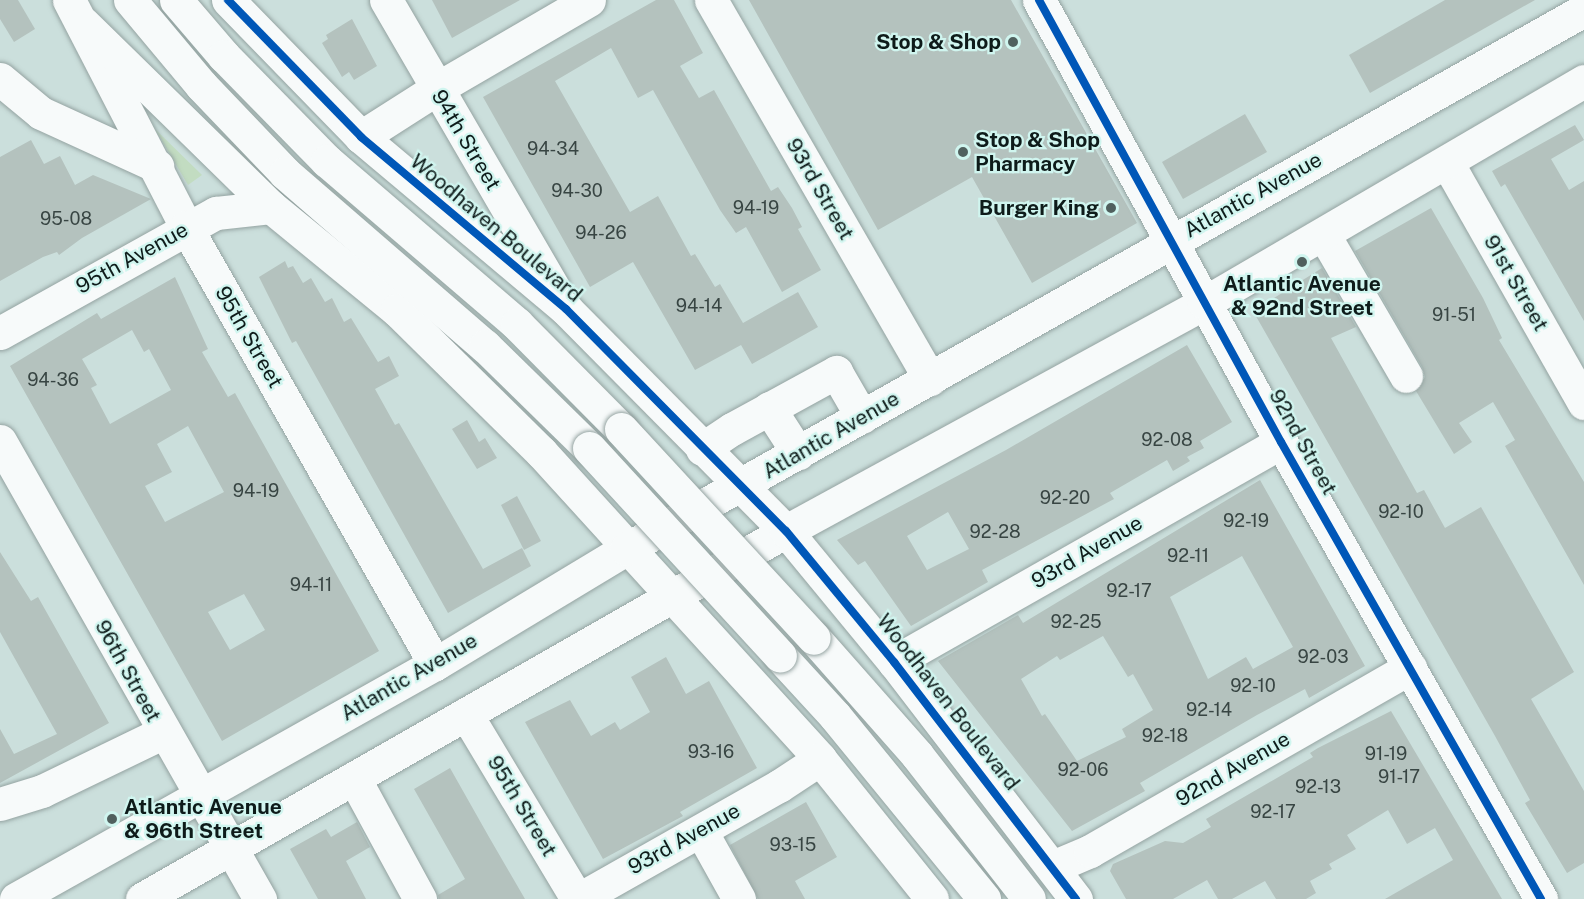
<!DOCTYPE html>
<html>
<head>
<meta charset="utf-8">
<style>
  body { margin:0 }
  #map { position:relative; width:1584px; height:899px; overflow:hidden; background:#cbdfdc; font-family:"Public Sans",sans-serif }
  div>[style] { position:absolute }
  .green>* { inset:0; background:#c2dcc1 }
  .building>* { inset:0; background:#b4c2be }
  .roads { filter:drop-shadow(0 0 2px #94a3a1) drop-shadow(0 0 2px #94a3a1) }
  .minor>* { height:33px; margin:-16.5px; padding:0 16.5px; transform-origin:16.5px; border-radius:16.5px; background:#f7fafa }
  .major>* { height:33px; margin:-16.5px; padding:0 16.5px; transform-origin:16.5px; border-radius:16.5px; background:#f7fafa }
  .bridges { filter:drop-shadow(0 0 2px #94a3a1) drop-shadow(0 0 2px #94a3a1) }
  .major-bridge>* { height:33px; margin:-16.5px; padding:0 16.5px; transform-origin:16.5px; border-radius:16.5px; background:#f7fafa }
  .cycleway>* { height:8px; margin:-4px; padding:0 4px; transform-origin:4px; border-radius:4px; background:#0057b8 }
  .dots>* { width:16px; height:16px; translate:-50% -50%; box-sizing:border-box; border:3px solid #d0f5ef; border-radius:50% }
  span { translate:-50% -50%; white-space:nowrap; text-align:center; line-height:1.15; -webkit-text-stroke:4.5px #d0f5ef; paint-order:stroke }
  .number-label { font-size:18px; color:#384543 }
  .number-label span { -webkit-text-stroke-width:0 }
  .poi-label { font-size:21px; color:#0e1b1a; font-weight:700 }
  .right { translate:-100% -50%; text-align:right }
  .left { translate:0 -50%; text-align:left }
  .street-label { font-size:21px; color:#0e1b1a }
</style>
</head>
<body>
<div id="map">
  <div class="green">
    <i style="clip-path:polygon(155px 129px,202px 175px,188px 185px)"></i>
  </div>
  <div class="building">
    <i style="clip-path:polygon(0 0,18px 0,35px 29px,14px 42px,0 19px)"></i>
    <i style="clip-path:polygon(432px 0,520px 0,452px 38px)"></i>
    <i style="clip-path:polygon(656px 0,674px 0,703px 53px,680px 66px,699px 98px,714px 90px,771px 191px,778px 187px,792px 208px,802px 227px,798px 229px,821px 270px,782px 292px,746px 227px,736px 233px,720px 210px,653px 90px,638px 98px,611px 48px,555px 81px,630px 212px,658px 196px,691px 256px,695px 254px,715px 287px,720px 284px,743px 323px,798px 292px,818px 327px,752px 364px,741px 345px,695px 370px,633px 262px,590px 287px,483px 97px)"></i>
    <i style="clip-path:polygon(749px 0,1011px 0,1137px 223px,1032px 283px,972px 177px,878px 230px)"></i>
    <i style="clip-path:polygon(1445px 0,1535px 0,1370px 93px,1349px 55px)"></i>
    <i style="clip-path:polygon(352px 19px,377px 66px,354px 80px,349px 72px,342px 77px,322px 43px,328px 39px,326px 35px)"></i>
    <i style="clip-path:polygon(1245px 114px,1267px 152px,1183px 199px,1162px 162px)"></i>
    <i style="clip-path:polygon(1575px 125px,1584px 140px,1551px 159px,1569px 190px,1584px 181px,1584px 321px,1505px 184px,1501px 187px,1492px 171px)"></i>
    <i style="clip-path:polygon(31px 140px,44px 164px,60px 156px,75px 185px,93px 175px,151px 199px,82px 238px,59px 255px,57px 252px,43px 257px,0 281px,0 157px)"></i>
    <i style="clip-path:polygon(1431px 208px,1483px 298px,1502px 338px,1499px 340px,1584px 482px,1584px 585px,1505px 446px,1515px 440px,1493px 402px,1459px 423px,1472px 442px,1454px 454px,1416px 391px,1425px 377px,1422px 367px,1355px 251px)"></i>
    <i style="clip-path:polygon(285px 261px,288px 268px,293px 266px,303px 283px,311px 278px,325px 302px,332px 298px,344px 322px,351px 318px,378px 362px,389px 356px,399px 376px,375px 389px,395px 425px,399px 423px,483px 569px,522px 548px,531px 566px,448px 613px,296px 341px,292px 343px,259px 277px)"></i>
    <i style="clip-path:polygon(1322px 268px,1356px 327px,1331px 338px,1417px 493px,1424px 490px,1445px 528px,1481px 507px,1574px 672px,1531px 699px,1584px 791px,1584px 863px,1567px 873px,1525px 803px,1530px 800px,1495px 736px,1253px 311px)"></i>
    <i style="clip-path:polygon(evenodd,175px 277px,208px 349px,202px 352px,228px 397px,235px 393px,379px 651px,222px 741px,10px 366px,97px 313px,101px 319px,175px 277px,132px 330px,144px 352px,149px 349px,171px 390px,110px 424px,91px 388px,97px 385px,82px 359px,132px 330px,175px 277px,188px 426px,224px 492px,165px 522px,145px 486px,172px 472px,157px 444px,188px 426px,175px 277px,244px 594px,265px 630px,230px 650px,208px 612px,244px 594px)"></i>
    <i style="clip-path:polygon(evenodd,1187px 345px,1232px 422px,1200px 441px,1204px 448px,1187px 457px,1190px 461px,1173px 471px,1167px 460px,1110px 493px,1114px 499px,982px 570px,988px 582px,911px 626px,865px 561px,858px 565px,837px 540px,1006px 450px,1187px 345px,948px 512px,969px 549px,927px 570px,907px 536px,948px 512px)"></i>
    <i style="clip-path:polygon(467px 420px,479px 442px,485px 438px,497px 458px,477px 469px,452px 429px)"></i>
    <i style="clip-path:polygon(evenodd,1260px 480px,1365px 666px,1309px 698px,1305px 689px,1257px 715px,1140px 783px,1145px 791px,1072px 831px,938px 661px,1018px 615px,1023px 623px,1260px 480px,1242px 556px,1293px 647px,1253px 669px,1246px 657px,1208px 679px,1170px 597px,1242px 556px,1260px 480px,1103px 636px,1128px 677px,1133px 674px,1153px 710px,1122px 729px,1126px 737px,1077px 761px,1045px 714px,1042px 716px,1021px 679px,1057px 656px,1060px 660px,1103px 636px)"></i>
    <i style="clip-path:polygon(517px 496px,541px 541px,524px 550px,501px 505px)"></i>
    <i style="clip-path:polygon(0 552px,31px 601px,38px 597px,109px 723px,0 783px,0 729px,14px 754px,57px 734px,0 632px)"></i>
    <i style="clip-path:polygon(666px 657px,686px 694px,709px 681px,757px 768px,680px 812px,683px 816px,603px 859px,525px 722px,570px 700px,591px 736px,615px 722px,620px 730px,650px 712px,631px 677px)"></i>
    <i style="clip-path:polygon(1391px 711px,1502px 899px,1385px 899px,1453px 860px,1435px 828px,1407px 844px,1388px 810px,1347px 835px,1356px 849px,1329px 864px,1332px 869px,1310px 881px,1316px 893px,1306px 899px,1276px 899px,1265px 881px,1232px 899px,1218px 899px,1207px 880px,1173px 899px,1126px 899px,1110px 871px,1113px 864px,1165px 841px,1183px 843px,1211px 827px,1206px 819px,1313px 757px,1310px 753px,1318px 748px)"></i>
    <i style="clip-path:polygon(450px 768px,489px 837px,525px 899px,439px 899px,438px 895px,465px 879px,414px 789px)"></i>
    <i style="clip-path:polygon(806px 802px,837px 857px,795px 881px,805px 899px,758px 899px,730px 845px)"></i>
    <i style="clip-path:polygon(357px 822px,370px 847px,346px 861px,366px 899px,318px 899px,290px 849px,326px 829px,331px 837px)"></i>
  </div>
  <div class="roads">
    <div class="minor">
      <i style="left:69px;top:0;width:255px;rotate:62.7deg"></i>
      <i style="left:186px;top:227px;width:503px;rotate:60.33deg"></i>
      <i style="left:228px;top:0;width:191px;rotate:45.8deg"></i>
      <i style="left:361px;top:137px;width:268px;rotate:40deg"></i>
      <i style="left:566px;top:309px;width:313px;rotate:45.3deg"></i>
      <i style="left:786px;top:531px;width:170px;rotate:50.5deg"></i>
      <i style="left:894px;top:662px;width:299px;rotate:52.5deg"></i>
      <i style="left:386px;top:0;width:332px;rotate:59.8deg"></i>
      <i style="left:711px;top:0;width:438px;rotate:60deg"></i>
      <i style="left:1039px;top:0;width:504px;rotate:61.3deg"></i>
      <i style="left:1281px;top:442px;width:526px;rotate:60.36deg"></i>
      <i style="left:83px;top:23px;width:263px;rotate:44.4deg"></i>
      <i style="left:271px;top:207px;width:163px;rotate:39.3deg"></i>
      <i style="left:397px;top:310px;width:202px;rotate:44.6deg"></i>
      <i style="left:541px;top:452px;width:415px;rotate:47.7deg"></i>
      <i style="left:820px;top:759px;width:179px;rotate:51.3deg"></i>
      <i style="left:0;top:79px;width:53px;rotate:39.7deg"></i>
      <i style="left:41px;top:113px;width:128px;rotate:24.6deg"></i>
      <i style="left:361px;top:137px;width:89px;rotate:-32.6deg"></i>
      <i style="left:436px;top:89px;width:177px;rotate:-30.2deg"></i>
      <i style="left:1448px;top:164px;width:275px;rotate:60.4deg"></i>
      <i style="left:1324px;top:235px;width:163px;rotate:59.8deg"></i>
      <i style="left:0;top:333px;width:247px;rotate:-29.1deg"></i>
      <i style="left:216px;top:213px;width:55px;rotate:-6.2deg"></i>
      <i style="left:769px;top:408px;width:54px;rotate:57.2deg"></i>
      <i style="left:0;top:441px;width:527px;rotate:60.42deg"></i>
      <i style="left:702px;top:449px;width:36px;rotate:-34deg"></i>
      <i style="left:732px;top:429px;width:119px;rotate:-28.7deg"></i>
      <i style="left:836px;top:372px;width:52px;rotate:60deg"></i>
      <i style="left:894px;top:662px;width:445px;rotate:-29.6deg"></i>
      <i style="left:466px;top:714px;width:216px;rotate:59deg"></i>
      <i style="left:354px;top:778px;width:138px;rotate:61.4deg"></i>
      <i style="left:0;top:804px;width:44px;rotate:-17.2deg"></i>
      <i style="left:42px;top:791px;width:133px;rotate:-25.8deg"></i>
      <i style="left:701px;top:831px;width:78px;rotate:60.8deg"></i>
      <i style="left:1055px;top:866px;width:38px;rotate:-23deg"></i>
      <i style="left:1090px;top:851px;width:369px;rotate:-29.8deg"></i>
      <i style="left:579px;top:899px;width:230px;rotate:-29.5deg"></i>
      <i style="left:779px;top:786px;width:49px;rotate:-33.4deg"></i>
    </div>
    <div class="major">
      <i style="left:130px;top:0;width:111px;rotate:50.1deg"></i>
      <i style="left:201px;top:85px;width:122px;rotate:46.3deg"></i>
      <i style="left:285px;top:173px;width:264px;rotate:40.9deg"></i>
      <i style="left:485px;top:346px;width:146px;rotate:44.4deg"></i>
      <i style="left:176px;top:0;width:74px;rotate:49.4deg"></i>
      <i style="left:224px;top:56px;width:147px;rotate:45.6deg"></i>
      <i style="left:327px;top:161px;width:250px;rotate:40.6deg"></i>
      <i style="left:517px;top:324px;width:148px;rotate:45.3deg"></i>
      <i style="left:814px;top:638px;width:156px;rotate:48.6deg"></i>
      <i style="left:917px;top:755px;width:182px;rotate:52.1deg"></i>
      <i style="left:780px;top:656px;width:81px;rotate:47.5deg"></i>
      <i style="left:835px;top:716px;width:236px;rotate:50.8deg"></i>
      <i style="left:16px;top:899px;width:480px;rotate:-29.3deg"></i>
      <i style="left:435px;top:664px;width:223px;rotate:-31.1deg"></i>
      <i style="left:626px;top:549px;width:1099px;rotate:-29.36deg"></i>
      <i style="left:142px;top:899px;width:742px;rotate:-29.74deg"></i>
      <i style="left:786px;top:531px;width:476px;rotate:-28.6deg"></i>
      <i style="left:1204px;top:303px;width:440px;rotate:-30.3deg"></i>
    </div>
  </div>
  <div class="bridges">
    <div class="major-bridge">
      <i style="left:621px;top:429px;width:284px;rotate:47.3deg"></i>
      <i style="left:589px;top:448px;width:282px;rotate:47.4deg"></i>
    </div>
  </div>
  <div class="cycleway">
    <i style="left:228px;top:0;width:191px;rotate:45.8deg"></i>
    <i style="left:361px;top:137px;width:268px;rotate:40deg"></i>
    <i style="left:566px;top:309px;width:313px;rotate:45.3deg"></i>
    <i style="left:786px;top:531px;width:170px;rotate:50.5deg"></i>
    <i style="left:894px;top:662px;width:299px;rotate:52.5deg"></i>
    <i style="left:1039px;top:0;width:504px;rotate:61.3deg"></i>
    <i style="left:1281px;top:442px;width:526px;rotate:60.36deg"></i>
  </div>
  <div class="dots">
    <i style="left:1013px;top:42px;background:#50605e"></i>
    <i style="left:963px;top:152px;background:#50605e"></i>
    <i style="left:1111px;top:208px;background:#50605e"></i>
    <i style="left:1302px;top:262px;background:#50605e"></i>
    <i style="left:112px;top:819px;background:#50605e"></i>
  </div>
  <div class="number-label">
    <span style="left:553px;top:149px">94-34</span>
    <span style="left:577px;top:191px">94-30</span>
    <span style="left:756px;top:208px">94-19</span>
    <span style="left:66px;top:219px">95-08</span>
    <span style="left:601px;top:233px">94-26</span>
    <span style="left:699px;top:306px">94-14</span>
    <span style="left:1454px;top:315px">91-51</span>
    <span style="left:53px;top:380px">94-36</span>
    <span style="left:1167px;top:440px">92-08</span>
    <span style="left:256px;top:491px">94-19</span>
    <span style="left:1065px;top:498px">92-20</span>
    <span style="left:1401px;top:512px">92-10</span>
    <span style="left:1246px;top:521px">92-19</span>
    <span style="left:995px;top:532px">92-28</span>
    <span style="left:1188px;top:556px">92-11</span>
    <span style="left:311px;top:585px">94-11</span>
    <span style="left:1129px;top:591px">92-17</span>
    <span style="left:1076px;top:622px">92-25</span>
    <span style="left:1323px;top:657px">92-03</span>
    <span style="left:1253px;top:686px">92-10</span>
    <span style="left:1209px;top:710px">92-14</span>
    <span style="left:1165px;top:736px">92-18</span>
    <span style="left:711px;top:752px">93-16</span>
    <span style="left:1386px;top:754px">91-19</span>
    <span style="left:1083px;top:770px">92-06</span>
    <span style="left:1399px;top:777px">91-17</span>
    <span style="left:1318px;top:787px">92-13</span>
    <span style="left:1273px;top:812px">92-17</span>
    <span style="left:793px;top:845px">93-15</span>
  </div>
  <div class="poi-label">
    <span class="right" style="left:1001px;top:42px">Stop &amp; Shop</span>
    <span class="left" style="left:975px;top:152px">Stop &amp; Shop<br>Pharmacy</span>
    <span class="right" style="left:1099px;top:208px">Burger King</span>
    <span style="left:1302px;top:296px">Atlantic Avenue<br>&amp; 92nd Street</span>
    <span class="left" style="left:124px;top:819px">Atlantic Avenue<br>&amp; 96th Street</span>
  </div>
  <div class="street-label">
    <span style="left:466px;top:140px;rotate:59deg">94th Street</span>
    <span style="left:820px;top:189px;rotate:60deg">93rd Street</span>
    <span style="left:1253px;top:195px;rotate:-29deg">Atlantic Avenue</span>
    <span style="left:496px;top:228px;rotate:40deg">Woodhaven Boulevard</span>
    <span style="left:132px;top:258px;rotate:-29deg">95th Avenue</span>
    <span style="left:1516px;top:283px;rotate:60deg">91st Street</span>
    <span style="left:249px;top:337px;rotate:60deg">95th Street</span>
    <span style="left:831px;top:435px;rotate:-30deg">Atlantic Avenue</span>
    <span style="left:1303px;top:442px;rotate:61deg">92nd Street</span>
    <span style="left:1087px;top:552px;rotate:-30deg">93rd Avenue</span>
    <span style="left:128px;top:671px;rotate:61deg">96th Street</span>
    <span style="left:409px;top:677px;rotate:-30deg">Atlantic Avenue</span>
    <span style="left:948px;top:702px;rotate:52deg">Woodhaven Boulevard</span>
    <span style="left:1233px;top:769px;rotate:-30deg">92nd Avenue</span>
    <span style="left:522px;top:806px;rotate:59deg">95th Street</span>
    <span style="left:684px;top:839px;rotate:-29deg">93rd Avenue</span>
  </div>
</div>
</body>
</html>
